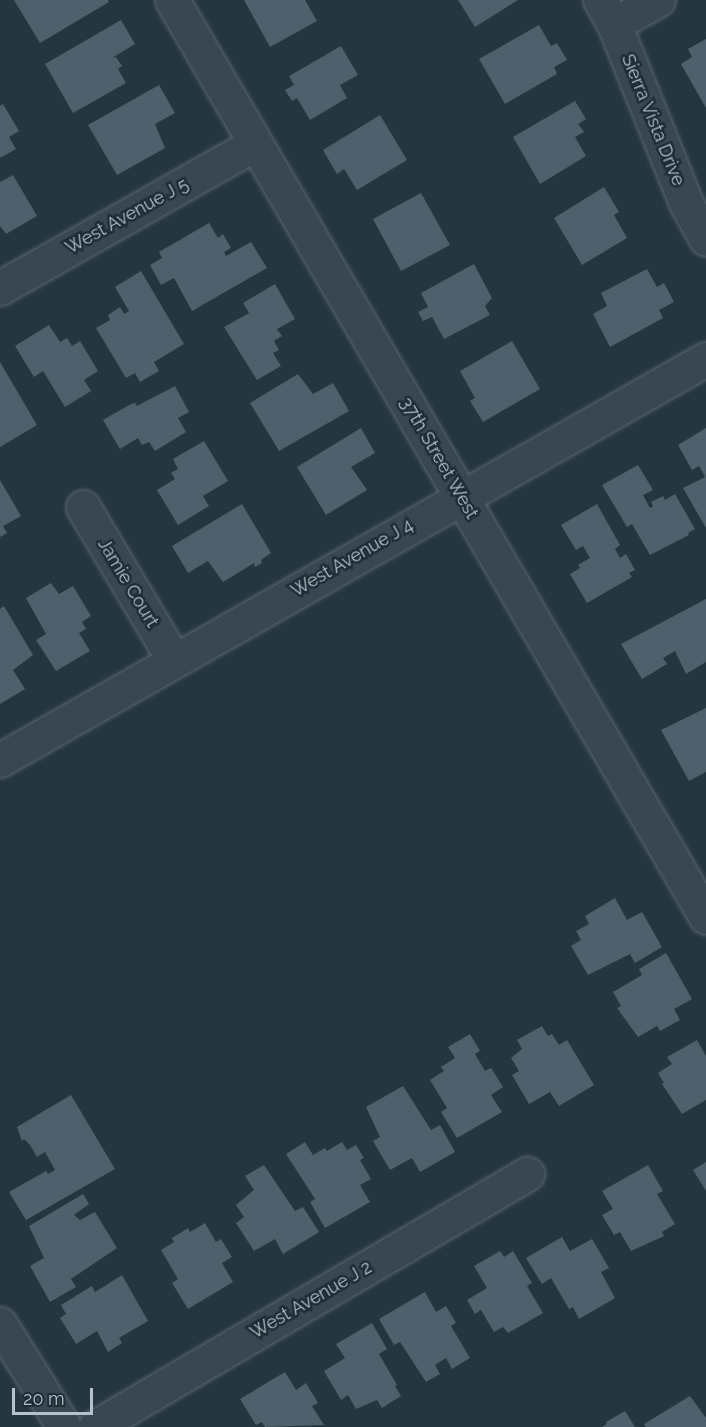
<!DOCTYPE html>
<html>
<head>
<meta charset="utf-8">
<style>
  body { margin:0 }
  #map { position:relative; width:706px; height:1427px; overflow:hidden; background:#253641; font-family:Raleway,sans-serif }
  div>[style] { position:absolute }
  .building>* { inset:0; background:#4e606c }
  .roads { filter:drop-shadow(0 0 2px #57656e) drop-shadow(0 0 2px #57656e) }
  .minor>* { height:33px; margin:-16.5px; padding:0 16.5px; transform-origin:16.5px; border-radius:16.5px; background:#394751 }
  span { translate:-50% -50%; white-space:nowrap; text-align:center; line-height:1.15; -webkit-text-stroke:5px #1e2c36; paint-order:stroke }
  .street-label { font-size:18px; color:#b6c2cb }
  .scale { position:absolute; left:12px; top:1388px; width:81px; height:27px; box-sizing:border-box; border:3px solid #b6c2cb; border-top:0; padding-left:8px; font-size:18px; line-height:21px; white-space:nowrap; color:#b6c2cb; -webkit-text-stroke:4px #1e2c36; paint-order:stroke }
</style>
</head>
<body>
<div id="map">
  <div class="building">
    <i style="clip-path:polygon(14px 0,108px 0,109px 2px,40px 43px)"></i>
    <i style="clip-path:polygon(244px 0,305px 0,317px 21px,270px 47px)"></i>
    <i style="clip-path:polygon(458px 0,518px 0,475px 27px)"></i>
    <i style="clip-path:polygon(121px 20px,135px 44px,112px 58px,116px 57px,122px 66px,118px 69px,126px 83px,73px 113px,45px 64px)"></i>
    <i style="clip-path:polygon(539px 25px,551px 46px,557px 43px,567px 60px,554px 67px,557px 74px,505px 104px,479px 59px)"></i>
    <i style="clip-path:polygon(706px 39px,706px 108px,681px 64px,692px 57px,688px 49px)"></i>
    <i style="clip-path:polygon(341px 46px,358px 75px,340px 85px,347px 98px,310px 120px,297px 98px,292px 101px,285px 90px,294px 85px,289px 76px)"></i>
    <i style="clip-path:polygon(159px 85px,175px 113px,155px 124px,165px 148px,117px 175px,88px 125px)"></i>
    <i style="clip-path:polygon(575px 101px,586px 119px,578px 124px,584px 132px,575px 137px,586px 156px,540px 184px,513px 137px)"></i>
    <i style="clip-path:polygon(3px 104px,19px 131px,9px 137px,16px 149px,0 158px,0 106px)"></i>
    <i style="clip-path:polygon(380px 115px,407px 160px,357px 190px,344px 169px,337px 174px,323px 150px)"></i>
    <i style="clip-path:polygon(13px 175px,37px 216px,6px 234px,0 226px,0 182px)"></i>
    <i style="clip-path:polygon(604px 187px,619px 212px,614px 215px,627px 238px,582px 265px,554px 218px)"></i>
    <i style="clip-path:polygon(421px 193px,450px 245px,401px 271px,373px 219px)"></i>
    <i style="clip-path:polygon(209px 223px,218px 238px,223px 234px,231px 248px,224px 252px,226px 256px,251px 242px,267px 268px,192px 311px,174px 278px,161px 285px,150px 265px,162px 258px,159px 252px)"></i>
    <i style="clip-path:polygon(474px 264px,492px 298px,485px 306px,490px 315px,444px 339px,432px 317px,423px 321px,418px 312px,428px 307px,421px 293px)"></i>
    <i style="clip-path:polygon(647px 269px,657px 287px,664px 283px,674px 302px,659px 310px,663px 318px,610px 347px,593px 314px,607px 306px,601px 293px)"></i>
    <i style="clip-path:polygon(141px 271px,184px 344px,154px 362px,159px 371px,140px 382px,135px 373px,126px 378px,96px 328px,110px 320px,108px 315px,120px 307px,124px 314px,129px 311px,115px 287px)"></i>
    <i style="clip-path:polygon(275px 284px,295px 319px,277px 329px,282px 336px,274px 341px,279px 350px,273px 353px,281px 366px,257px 380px,224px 327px,249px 313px,243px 303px)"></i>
    <i style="clip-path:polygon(49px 325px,60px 342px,67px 338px,72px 346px,80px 341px,98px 371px,84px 380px,91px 391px,65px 407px,43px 371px,34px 377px,15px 346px)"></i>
    <i style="clip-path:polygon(512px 341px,540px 389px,483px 422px,470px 401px,475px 398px,460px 371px)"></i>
    <i style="clip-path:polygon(0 362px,37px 425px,0 447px)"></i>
    <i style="clip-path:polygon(298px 374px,313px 394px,333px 383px,349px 411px,279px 451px,250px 403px)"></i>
    <i style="clip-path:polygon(175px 386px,189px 412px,178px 418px,186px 432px,155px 451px,149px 442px,142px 445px,138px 438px,120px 449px,103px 420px,131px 404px,135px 403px,137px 406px)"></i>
    <i style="clip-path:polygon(361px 428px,375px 453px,351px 467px,367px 490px,326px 515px,297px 467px)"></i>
    <i style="clip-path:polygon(706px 428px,706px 528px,683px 488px,705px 477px,699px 466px,692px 470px,678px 445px)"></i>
    <i style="clip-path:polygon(204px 441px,228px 481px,203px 496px,209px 506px,178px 525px,157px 490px,175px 479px,171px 473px,178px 469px,173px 459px)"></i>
    <i style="clip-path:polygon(638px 465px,653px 490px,643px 495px,650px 508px,653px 506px,651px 502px,663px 496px,665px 500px,675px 494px,695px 529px,688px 533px,689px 535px,650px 555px,632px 524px,627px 527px,602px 485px)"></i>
    <i style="clip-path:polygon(0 480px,21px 516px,3px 526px,7px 533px,0 537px)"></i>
    <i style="clip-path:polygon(242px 504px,271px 553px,261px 560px,262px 563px,255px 567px,254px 563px,223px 582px,208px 561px,188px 573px,172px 546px)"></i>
    <i style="clip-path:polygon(597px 504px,620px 545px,615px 549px,620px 558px,626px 554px,635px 570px,629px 573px,632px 577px,587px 603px,570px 574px,580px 568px,578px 565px,590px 558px,583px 546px,576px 550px,561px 525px)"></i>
    <i style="clip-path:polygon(51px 583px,59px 594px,73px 586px,91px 616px,82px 622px,86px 629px,79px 633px,90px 651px,56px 671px,36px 640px,46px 634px,26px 598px)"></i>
    <i style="clip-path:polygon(706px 599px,706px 662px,686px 674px,675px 651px,663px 658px,667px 664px,642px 679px,621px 644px)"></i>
    <i style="clip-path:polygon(4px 606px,33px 655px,13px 670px,25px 689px,0 704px,0 609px)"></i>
    <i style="clip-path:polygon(706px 708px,706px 772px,689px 781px,661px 730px)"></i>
    <i style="clip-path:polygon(615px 898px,627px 920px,642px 912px,662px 947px,635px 963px,630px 954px,588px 975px,571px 946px,581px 940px,576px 931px,589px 924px,585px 916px)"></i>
    <i style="clip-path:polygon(666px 953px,692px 999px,674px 1009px,680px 1020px,660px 1031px,657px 1026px,638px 1037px,617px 1008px,621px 1006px,613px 992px,642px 975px,639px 969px)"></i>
    <i style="clip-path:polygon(542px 1026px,548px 1036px,552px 1034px,559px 1045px,567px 1040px,594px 1085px,559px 1106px,550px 1092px,529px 1104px,512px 1075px,519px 1071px,511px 1058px,522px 1049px,517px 1040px)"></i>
    <i style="clip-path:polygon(470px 1034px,480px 1051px,475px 1054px,485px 1071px,491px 1068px,503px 1087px,491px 1095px,502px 1112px,457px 1138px,441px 1112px,447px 1108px,430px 1080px,444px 1071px,441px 1067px,455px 1058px,448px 1047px)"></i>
    <i style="clip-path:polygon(697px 1040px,706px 1056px,706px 1100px,682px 1114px,662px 1084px,664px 1083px,658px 1073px,672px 1064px,667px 1057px)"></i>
    <i style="clip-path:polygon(403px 1086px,431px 1130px,440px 1125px,455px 1152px,420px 1172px,412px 1158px,390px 1170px,373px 1141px,380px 1137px,366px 1107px)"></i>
    <i style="clip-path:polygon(71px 1095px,115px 1169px,26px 1220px,9px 1192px,46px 1171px,48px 1174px,55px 1170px,45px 1152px,37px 1157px,30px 1145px,24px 1139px,22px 1141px,17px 1127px)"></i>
    <i style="clip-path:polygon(305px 1142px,313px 1155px,325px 1148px,327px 1151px,342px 1142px,347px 1150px,356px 1145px,364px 1158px,360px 1160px,371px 1179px,360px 1185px,370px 1202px,325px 1228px,310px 1202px,315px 1199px,286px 1154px)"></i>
    <i style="clip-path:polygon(706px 1162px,706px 1191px,693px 1170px)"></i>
    <i style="clip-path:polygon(264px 1165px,295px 1211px,303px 1207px,319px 1232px,283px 1254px,275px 1239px,254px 1251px,236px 1223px,244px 1217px,236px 1205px,254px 1190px,245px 1176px)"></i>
    <i style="clip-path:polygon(648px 1165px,663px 1191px,657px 1194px,675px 1224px,662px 1232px,664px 1236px,631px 1251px,620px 1232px,614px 1235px,602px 1215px,613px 1209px,602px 1191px)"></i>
    <i style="clip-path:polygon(83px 1194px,89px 1204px,74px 1215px,80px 1220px,95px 1212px,117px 1248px,71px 1279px,76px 1287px,50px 1302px,30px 1266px,44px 1258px,29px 1226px)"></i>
    <i style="clip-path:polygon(205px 1223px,216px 1242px,221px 1239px,232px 1257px,222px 1263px,233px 1282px,188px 1309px,172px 1283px,178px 1279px,161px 1250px,174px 1242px,172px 1238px,188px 1228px,190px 1232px)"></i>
    <i style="clip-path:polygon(562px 1237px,570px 1251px,592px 1239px,609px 1268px,601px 1272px,615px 1298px,579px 1319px,573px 1307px,569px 1309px,551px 1278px,542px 1284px,526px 1258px)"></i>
    <i style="clip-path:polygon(500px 1251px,504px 1257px,513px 1251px,532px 1283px,527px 1286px,543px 1313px,508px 1333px,503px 1327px,494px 1332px,481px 1310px,475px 1314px,467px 1300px,487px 1288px,474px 1266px)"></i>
    <i style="clip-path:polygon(122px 1275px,148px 1321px,119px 1338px,122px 1343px,108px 1352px,97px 1331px,76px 1344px,60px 1318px,66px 1314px,61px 1305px,92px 1286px,95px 1292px)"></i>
    <i style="clip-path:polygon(425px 1292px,436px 1312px,446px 1306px,456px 1323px,451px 1326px,470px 1358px,452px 1369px,446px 1358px,435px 1365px,440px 1374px,426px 1382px,400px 1342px,394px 1345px,379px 1319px)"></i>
    <i style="clip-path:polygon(372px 1323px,387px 1349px,379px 1354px,397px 1385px,395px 1386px,401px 1396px,382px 1408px,377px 1400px,356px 1409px,348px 1395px,341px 1400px,324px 1371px,345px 1358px,336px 1344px)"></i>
    <i style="clip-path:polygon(285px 1372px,296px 1390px,306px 1383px,318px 1403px,312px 1406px,324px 1425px,265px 1427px,262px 1422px,256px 1425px,240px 1399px)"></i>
    <i style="clip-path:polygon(690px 1396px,706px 1418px,706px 1427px,646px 1427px,644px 1424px)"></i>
    <i style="clip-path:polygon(625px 1411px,635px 1427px,602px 1427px,607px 1424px,606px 1422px)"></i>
  </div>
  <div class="roads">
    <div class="minor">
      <i style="left:172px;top:0;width:1061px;rotate:59.79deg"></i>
      <i style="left:600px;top:0;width:28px;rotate:60deg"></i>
      <i style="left:614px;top:24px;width:191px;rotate:68.1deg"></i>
      <i style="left:685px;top:201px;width:43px;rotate:61.1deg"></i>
      <i style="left:614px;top:24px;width:50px;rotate:-28.6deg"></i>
      <i style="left:0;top:288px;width:293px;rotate:-29.5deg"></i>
      <i style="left:83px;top:507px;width:178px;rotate:59.3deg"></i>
      <i style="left:0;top:760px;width:812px;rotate:-29.6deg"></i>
      <i style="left:0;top:1324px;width:121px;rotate:58.1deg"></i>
      <i style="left:95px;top:1427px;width:501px;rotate:-30.36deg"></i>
    </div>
  </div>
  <div class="street-label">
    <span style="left:653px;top:120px;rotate:68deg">Sierra Vista Drive</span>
    <span style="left:127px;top:216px;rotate:-29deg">West Avenue J 5</span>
    <span style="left:439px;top:458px;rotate:60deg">37th Street West</span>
    <span style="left:352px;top:558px;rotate:-30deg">West Avenue J 4</span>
    <span style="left:128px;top:583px;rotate:59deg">Jamie Court</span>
    <span style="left:311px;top:1300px;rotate:-30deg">West Avenue J 2</span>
  </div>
  <div class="scale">20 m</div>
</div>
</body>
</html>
